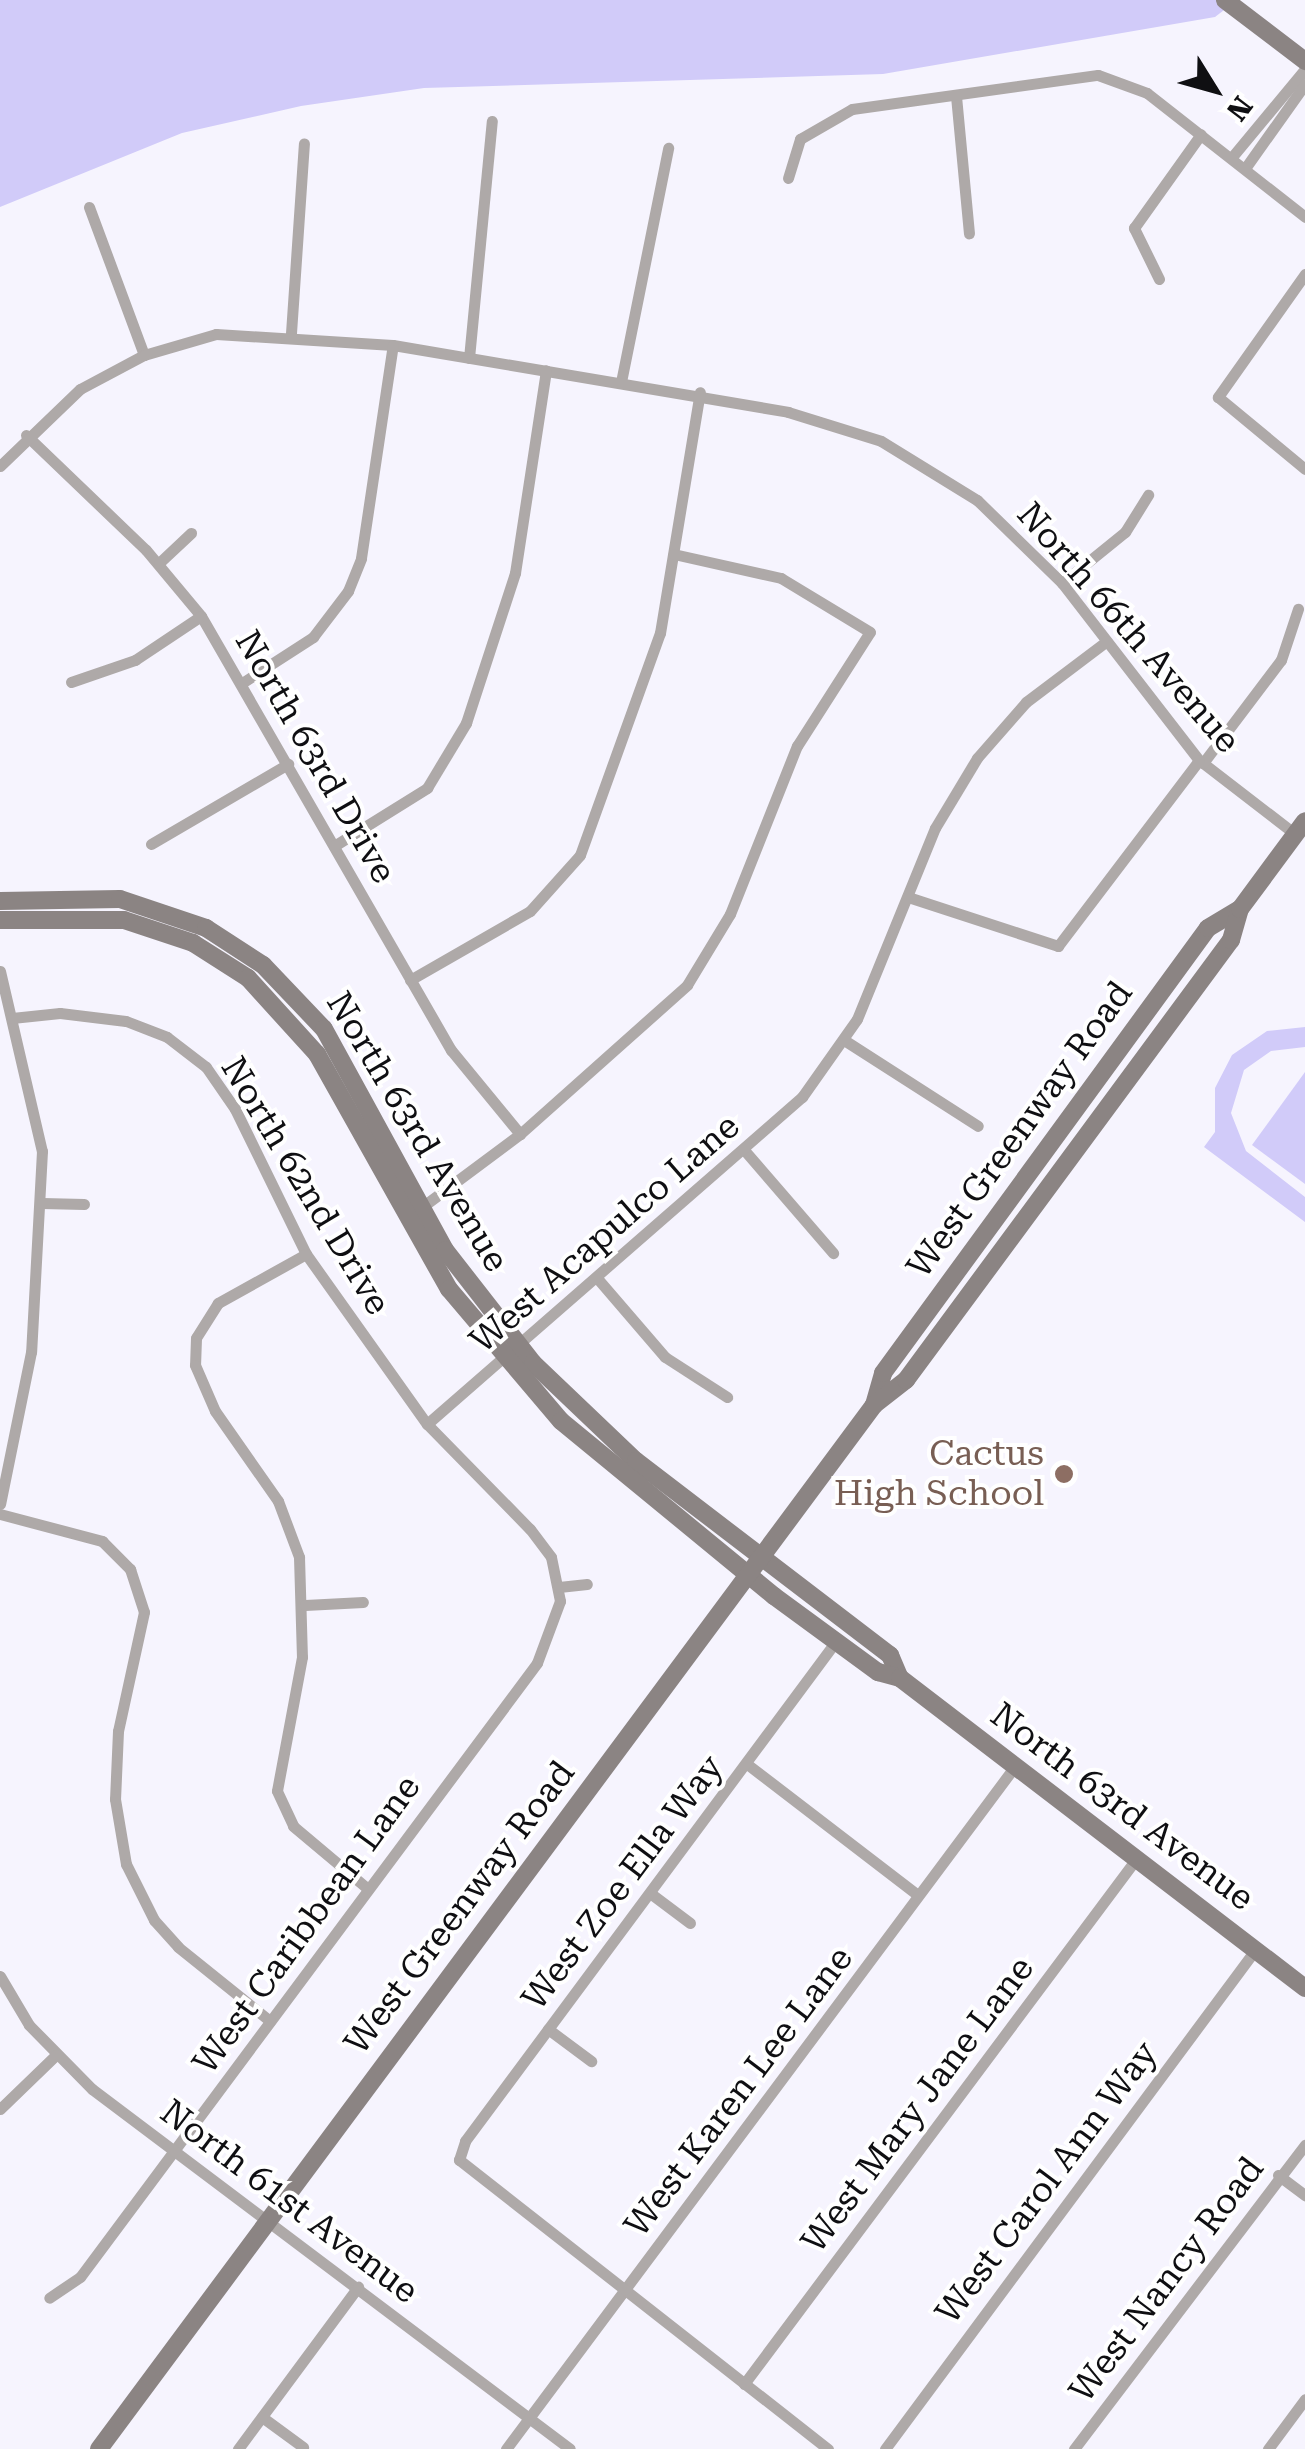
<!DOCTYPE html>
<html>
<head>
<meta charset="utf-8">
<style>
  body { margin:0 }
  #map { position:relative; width:1305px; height:2449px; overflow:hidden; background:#f6f4fe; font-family:"Roboto Serif",serif }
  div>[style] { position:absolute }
  .green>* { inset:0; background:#d1cbf9 }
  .street>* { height:11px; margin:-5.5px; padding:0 5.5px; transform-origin:5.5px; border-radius:5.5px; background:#aea9a8 }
  .secondary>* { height:18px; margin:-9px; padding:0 9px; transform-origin:9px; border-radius:9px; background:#8b8483 }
  .dots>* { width:28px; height:28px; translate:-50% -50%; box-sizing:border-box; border:5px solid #fff; border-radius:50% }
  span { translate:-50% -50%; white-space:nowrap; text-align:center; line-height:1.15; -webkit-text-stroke:8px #fff; paint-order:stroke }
  .street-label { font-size:35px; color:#0f0f12 }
  .education-label { font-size:35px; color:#785e54 }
  .right { translate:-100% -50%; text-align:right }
  .north { position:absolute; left:1165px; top:40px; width:100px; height:100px; -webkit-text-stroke:8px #fff; paint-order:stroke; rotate:127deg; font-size:28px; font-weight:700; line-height:40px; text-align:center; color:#0f0f12 }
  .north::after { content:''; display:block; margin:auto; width:35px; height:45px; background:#0f0f12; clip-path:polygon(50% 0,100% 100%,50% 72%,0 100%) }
</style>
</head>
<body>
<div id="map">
  <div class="green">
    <i style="clip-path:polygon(0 0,1237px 0,1215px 17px,883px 74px,424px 88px,301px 106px,182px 133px,0 207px)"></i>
    <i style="clip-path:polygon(1305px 1027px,1305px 1047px,1271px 1051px,1244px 1070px,1231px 1113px,1246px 1151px,1305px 1197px,1305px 1222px,1204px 1147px,1215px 1132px,1215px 1088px,1232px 1055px,1267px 1031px)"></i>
    <i style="clip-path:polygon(1305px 1072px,1305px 1184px,1252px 1145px)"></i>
  </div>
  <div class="street">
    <i style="left:956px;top:96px;width:138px;rotate:84.6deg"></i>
    <i style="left:1232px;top:157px;width:114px;rotate:-50.3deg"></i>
    <i style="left:1246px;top:167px;width:102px;rotate:-54.6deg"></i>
    <i style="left:788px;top:178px;width:41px;rotate:-72.9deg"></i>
    <i style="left:800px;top:139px;width:60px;rotate:-30deg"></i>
    <i style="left:852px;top:109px;width:248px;rotate:-7.9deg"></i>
    <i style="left:1098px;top:75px;width:52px;rotate:20.2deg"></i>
    <i style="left:1147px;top:93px;width:201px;rotate:38.1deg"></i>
    <i style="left:89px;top:207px;width:158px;rotate:69.6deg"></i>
    <i style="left:1305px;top:274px;width:151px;rotate:125.3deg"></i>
    <i style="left:1218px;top:397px;width:113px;rotate:39.6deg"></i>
    <i style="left:1159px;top:279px;width:57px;rotate:-116.1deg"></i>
    <i style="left:1134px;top:228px;width:115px;rotate:-54.5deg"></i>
    <i style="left:291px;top:333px;width:190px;rotate:-86.1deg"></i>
    <i style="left:469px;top:358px;width:238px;rotate:-84.5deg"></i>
    <i style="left:621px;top:382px;width:239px;rotate:-78.6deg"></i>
    <i style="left:26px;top:435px;width:166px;rotate:43.8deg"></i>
    <i style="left:146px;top:550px;width:86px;rotate:50.2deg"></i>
    <i style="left:201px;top:616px;width:501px;rotate:60.06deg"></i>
    <i style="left:451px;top:1050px;width:109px;rotate:50.6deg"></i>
    <i style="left:0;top:466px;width:111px;rotate:-43.9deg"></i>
    <i style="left:80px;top:389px;width:72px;rotate:-28deg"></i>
    <i style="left:144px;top:355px;width:75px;rotate:-16.3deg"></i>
    <i style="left:216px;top:334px;width:177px;rotate:3.6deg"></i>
    <i style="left:393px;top:345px;width:401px;rotate:9.6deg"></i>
    <i style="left:788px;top:412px;width:97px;rotate:17.3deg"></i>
    <i style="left:881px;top:441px;width:113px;rotate:31.6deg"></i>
    <i style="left:977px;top:500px;width:119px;rotate:44.3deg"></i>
    <i style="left:1062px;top:583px;width:224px;rotate:52.3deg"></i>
    <i style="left:1199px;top:760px;width:121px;rotate:37.6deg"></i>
    <i style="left:159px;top:563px;width:44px;rotate:-43.2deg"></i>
    <i style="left:1062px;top:583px;width:81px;rotate:-39deg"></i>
    <i style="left:1125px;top:532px;width:44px;rotate:-58.1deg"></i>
    <i style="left:71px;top:682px;width:68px;rotate:-19deg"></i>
    <i style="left:135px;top:660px;width:79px;rotate:-33.7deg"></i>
    <i style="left:242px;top:683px;width:85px;rotate:-32.9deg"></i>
    <i style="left:313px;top:637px;width:58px;rotate:-52.7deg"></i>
    <i style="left:348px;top:591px;width:35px;rotate:-68deg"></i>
    <i style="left:361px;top:558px;width:215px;rotate:-81.5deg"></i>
    <i style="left:1203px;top:763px;width:129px;rotate:-52.9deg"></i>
    <i style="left:1281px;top:660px;width:54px;rotate:-71.6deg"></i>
    <i style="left:151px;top:844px;width:159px;rotate:-30.3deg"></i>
    <i style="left:334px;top:846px;width:110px;rotate:-31.9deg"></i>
    <i style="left:427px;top:788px;width:76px;rotate:-59deg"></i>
    <i style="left:466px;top:723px;width:158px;rotate:-71.9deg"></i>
    <i style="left:515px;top:573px;width:205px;rotate:-81.3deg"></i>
    <i style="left:908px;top:897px;width:158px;rotate:18.1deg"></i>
    <i style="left:1058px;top:946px;width:233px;rotate:-52.8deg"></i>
    <i style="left:0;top:971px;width:185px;rotate:76.9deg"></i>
    <i style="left:42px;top:1151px;width:201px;rotate:93.1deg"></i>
    <i style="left:31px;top:1352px;width:155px;rotate:101.5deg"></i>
    <i style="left:410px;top:980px;width:138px;rotate:-29.9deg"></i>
    <i style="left:530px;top:911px;width:75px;rotate:-48.2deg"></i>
    <i style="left:580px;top:855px;width:236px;rotate:-70.2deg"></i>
    <i style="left:660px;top:633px;width:244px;rotate:-80.6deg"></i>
    <i style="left:12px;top:1018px;width:48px;rotate:-5.9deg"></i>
    <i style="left:60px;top:1013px;width:66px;rotate:6.9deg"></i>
    <i style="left:126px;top:1021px;width:44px;rotate:21.3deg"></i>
    <i style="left:167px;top:1037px;width:49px;rotate:37.6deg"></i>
    <i style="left:206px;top:1067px;width:51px;rotate:55.4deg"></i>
    <i style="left:235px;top:1109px;width:161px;rotate:63.9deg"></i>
    <i style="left:306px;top:1254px;width:209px;rotate:54.6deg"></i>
    <i style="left:427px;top:1424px;width:147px;rotate:45.6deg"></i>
    <i style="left:530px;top:1529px;width:35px;rotate:53deg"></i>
    <i style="left:551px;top:1557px;width:45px;rotate:78.4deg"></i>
    <i style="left:560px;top:1601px;width:66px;rotate:110.4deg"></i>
    <i style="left:537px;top:1663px;width:765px;rotate:126.66deg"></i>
    <i style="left:80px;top:2277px;width:37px;rotate:146deg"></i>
    <i style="left:844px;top:1040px;width:159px;rotate:32.7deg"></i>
    <i style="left:745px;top:1151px;width:135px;rotate:49.2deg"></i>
    <i style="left:42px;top:1203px;width:42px;rotate:1.4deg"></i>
    <i style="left:418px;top:1210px;width:127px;rotate:-36.7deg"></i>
    <i style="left:520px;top:1134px;width:224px;rotate:-41.7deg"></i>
    <i style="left:687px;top:985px;width:83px;rotate:-58.8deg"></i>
    <i style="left:730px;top:914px;width:181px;rotate:-68.3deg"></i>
    <i style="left:797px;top:746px;width:135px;rotate:-57.4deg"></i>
    <i style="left:870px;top:632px;width:104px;rotate:-148.8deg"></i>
    <i style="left:781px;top:578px;width:110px;rotate:-167.4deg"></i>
    <i style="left:306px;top:1254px;width:101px;rotate:150.9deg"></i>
    <i style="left:218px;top:1303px;width:41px;rotate:122.2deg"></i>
    <i style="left:196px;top:1338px;width:27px;rotate:92deg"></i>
    <i style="left:195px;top:1365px;width:50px;rotate:66.5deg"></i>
    <i style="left:215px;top:1411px;width:110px;rotate:55deg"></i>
    <i style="left:278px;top:1501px;width:60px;rotate:69.4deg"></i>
    <i style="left:299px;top:1557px;width:100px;rotate:88.3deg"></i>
    <i style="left:302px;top:1657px;width:136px;rotate:100.6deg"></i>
    <i style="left:277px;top:1791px;width:38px;rotate:65deg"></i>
    <i style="left:293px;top:1826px;width:97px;rotate:40deg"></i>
    <i style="left:597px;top:1278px;width:104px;rotate:49.3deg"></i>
    <i style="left:665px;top:1357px;width:74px;rotate:32.8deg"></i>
    <i style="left:427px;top:1424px;width:498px;rotate:-41.1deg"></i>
    <i style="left:802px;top:1097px;width:95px;rotate:-54.8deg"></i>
    <i style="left:857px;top:1019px;width:206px;rotate:-67.8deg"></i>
    <i style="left:935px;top:828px;width:82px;rotate:-59deg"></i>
    <i style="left:977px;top:758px;width:74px;rotate:-48.8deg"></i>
    <i style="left:1026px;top:702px;width:101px;rotate:-37deg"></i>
    <i style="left:0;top:1514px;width:106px;rotate:14.8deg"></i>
    <i style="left:102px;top:1541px;width:40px;rotate:45deg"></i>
    <i style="left:130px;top:1569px;width:45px;rotate:72deg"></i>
    <i style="left:144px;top:1612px;width:122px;rotate:102.3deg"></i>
    <i style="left:118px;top:1731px;width:68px;rotate:92.5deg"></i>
    <i style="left:115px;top:1799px;width:66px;rotate:80.4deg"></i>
    <i style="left:126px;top:1864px;width:63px;rotate:63.4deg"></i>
    <i style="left:154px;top:1920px;width:36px;rotate:48deg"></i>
    <i style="left:178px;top:1947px;width:118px;rotate:38.8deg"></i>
    <i style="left:559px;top:1587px;width:28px;rotate:-6deg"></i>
    <i style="left:305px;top:1605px;width:58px;rotate:-3deg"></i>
    <i style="left:747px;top:1764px;width:215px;rotate:37.5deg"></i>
    <i style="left:650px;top:1893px;width:50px;rotate:36.9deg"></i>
    <i style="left:0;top:1976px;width:57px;rotate:59.4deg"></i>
    <i style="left:29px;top:2025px;width:90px;rotate:45.5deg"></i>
    <i style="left:92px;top:2089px;width:598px;rotate:36.98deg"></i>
    <i style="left:548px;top:2029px;width:54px;rotate:36.7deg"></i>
    <i style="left:0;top:2109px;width:78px;rotate:-44deg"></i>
    <i style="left:1278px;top:2175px;width:34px;rotate:37deg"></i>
    <i style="left:744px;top:2384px;width:655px;rotate:-53.25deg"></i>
    <i style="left:262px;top:2417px;width:51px;rotate:36.2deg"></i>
    <i style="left:238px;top:2449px;width:202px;rotate:-53.5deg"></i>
    <i style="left:506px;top:2449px;width:852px;rotate:-53.3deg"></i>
    <i style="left:828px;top:2449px;width:469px;rotate:-141.9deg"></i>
    <i style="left:459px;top:2160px;width:20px;rotate:-72deg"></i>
    <i style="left:465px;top:2141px;width:623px;rotate:-53.42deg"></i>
    <i style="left:885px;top:2449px;width:621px;rotate:-53.44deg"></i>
    <i style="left:1074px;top:2449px;width:382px;rotate:-52.8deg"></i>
    <i style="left:1268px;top:2449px;width:62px;rotate:-53.5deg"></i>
  </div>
  <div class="secondary">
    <i style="left:1225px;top:0;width:101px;rotate:37.3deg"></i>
    <i style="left:0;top:901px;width:120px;rotate:-1deg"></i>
    <i style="left:120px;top:899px;width:91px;rotate:18.6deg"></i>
    <i style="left:206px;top:928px;width:68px;rotate:33deg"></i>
    <i style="left:263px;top:965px;width:88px;rotate:46.4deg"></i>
    <i style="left:324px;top:1029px;width:252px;rotate:61.3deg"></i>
    <i style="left:445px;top:1250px;width:143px;rotate:52.1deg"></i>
    <i style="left:533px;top:1363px;width:142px;rotate:43.6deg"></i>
    <i style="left:636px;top:1461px;width:320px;rotate:37.4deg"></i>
    <i style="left:890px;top:1655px;width:25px;rotate:67deg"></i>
    <i style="left:0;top:920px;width:124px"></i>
    <i style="left:124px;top:920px;width:73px;rotate:18.4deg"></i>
    <i style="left:193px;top:943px;width:65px;rotate:32.5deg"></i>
    <i style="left:248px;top:978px;width:103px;rotate:47.8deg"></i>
    <i style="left:317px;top:1054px;width:270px;rotate:60.7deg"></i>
    <i style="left:449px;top:1289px;width:173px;rotate:49.7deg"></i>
    <i style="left:561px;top:1421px;width:276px;rotate:39.4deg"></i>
    <i style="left:774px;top:1596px;width:129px;rotate:36.2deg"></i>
    <i style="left:878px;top:1672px;width:23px;rotate:15deg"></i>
    <i style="left:900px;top:1678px;width:510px;rotate:37.43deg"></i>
    <i style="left:874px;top:1405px;width:33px;rotate:-74deg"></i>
    <i style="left:883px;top:1373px;width:551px;rotate:-53.86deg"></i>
    <i style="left:1208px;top:928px;width:37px;rotate:-31deg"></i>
    <i style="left:99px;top:2449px;width:1300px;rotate:-53.41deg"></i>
    <i style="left:874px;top:1405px;width:41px;rotate:-38deg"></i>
    <i style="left:906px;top:1380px;width:547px;rotate:-53.55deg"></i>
    <i style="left:1231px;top:940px;width:32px;rotate:-74deg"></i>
    <i style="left:1240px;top:909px;width:109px;rotate:-53.5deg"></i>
  </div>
  <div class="dots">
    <i style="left:1064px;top:1474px;background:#8d6e63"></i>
  </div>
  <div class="street-label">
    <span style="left:1128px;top:628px;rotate:49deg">North 66th Avenue</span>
    <span style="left:315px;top:757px;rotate:60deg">North 63rd Drive</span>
    <span style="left:1020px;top:1130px;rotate:-54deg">West Greenway Road</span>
    <span style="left:417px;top:1132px;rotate:59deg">North 63rd Avenue</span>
    <span style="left:305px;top:1186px;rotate:59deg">North 62nd Drive</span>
    <span style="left:605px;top:1234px;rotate:-41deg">West Acapulco Lane</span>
    <span style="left:1122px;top:1807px;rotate:37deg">North 63rd Avenue</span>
    <span style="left:623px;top:1883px;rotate:-53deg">West Zoe Ella Way</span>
    <span style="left:460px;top:1908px;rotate:-53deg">West Greenway Road</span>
    <span style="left:307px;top:1925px;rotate:-54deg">West Caribbean Lane</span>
    <span style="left:739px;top:2092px;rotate:-53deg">West Karen Lee Lane</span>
    <span style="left:918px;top:2105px;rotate:-53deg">West Mary Jane Lane</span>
    <span style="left:1047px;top:2183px;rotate:-53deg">West Carol Ann Way</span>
    <span style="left:289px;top:2202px;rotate:37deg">North 61st Avenue</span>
    <span style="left:1167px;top:2280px;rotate:-53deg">West Nancy Road</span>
  </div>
  <div class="education-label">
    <span class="right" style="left:1044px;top:1474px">Cactus<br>High School</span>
  </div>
  <div class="north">N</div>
</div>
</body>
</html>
